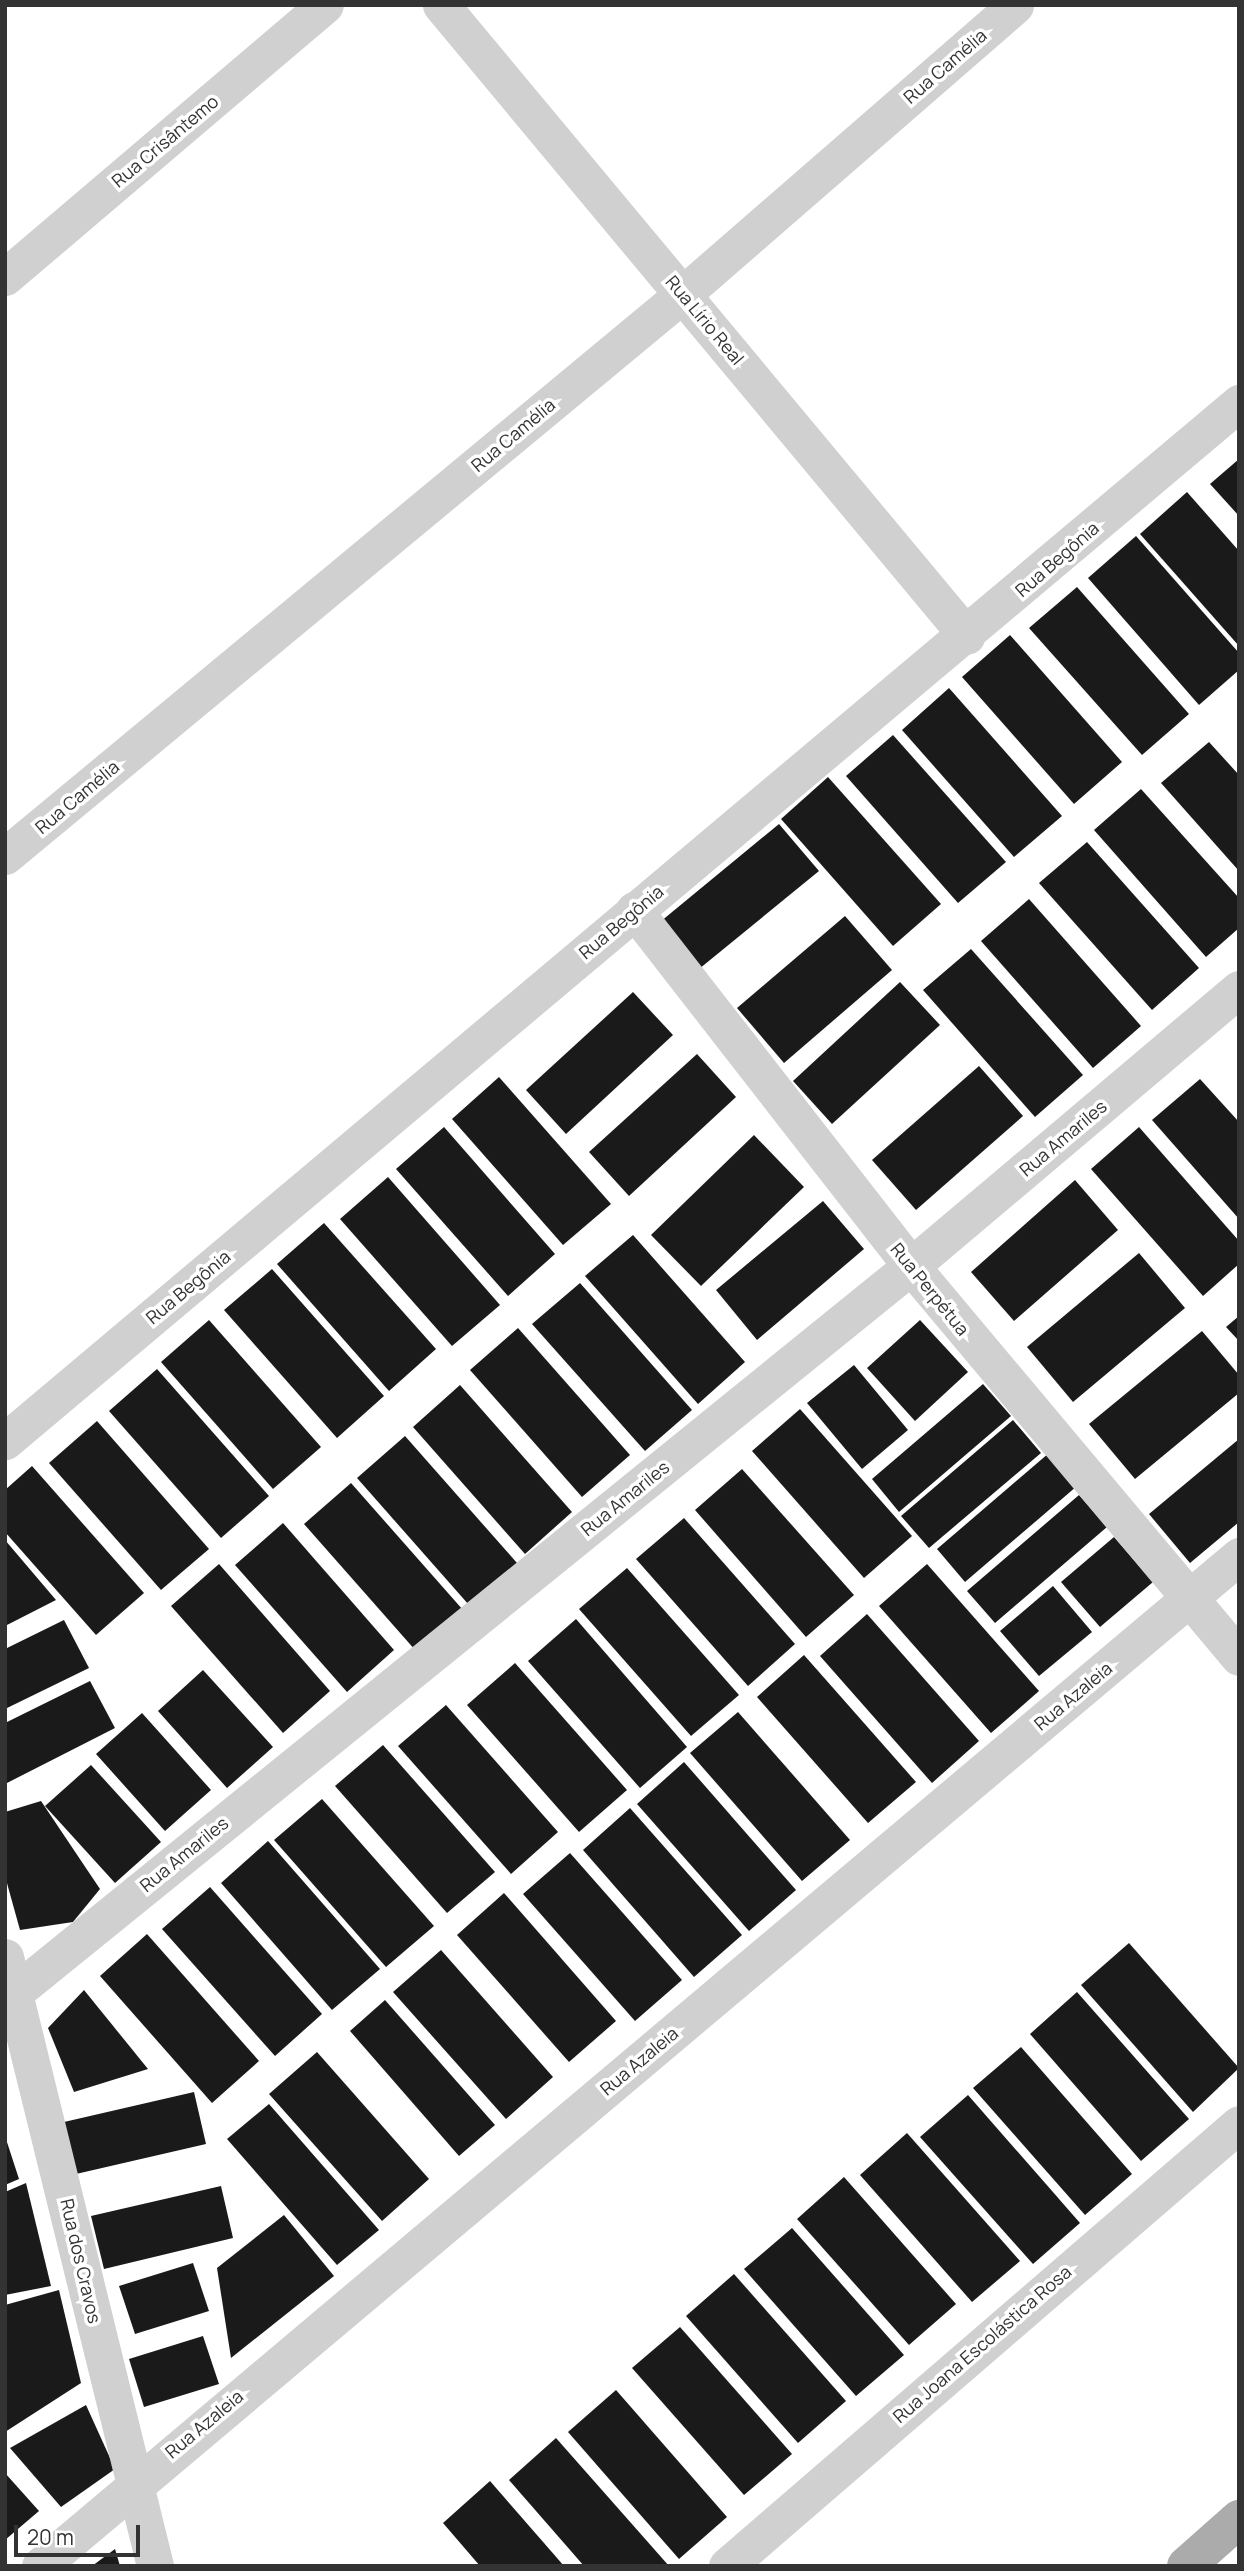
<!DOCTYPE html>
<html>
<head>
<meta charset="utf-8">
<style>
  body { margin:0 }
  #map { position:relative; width:1244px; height:2571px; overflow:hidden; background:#fff; font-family:Manrope,sans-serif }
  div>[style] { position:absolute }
  .building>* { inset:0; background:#1a1a1a }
  .street>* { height:37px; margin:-18.5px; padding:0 18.5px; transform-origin:18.5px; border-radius:18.5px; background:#d0d0d0 }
  .primary>* { height:38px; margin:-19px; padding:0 19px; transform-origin:19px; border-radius:19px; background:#ababab }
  span { translate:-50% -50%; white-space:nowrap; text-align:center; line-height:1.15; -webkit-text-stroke:7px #fff; paint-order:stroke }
  .street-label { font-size:18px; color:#333 }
  .frame { position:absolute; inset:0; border:7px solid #333; pointer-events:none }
  .scale { position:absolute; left:14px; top:2525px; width:126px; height:32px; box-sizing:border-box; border:4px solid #333; border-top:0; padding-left:9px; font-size:21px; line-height:24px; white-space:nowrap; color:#333; -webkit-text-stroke:5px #fff; paint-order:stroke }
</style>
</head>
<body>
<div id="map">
  <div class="building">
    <i style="clip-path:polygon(1239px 459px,1239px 516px,1210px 484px)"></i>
    <i style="clip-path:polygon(1187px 492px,1239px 551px,1239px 646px,1140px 534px)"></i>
    <i style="clip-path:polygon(1136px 536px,1239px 653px,1239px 670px,1199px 705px,1088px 578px)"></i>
    <i style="clip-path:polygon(1077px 587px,1189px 714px,1142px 755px,1029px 628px)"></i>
    <i style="clip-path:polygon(1010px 635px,1122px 762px,1074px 804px,962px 677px)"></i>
    <i style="clip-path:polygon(949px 688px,1062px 816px,1014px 857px,902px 730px)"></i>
    <i style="clip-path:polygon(893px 735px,1006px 862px,958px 903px,846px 776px)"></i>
    <i style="clip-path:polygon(1209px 742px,1239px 775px,1239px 871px,1161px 783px)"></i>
    <i style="clip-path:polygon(828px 777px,941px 904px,893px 946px,781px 819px)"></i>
    <i style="clip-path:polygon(1141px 789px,1239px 898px,1239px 928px,1206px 957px,1094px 830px)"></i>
    <i style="clip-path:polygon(779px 824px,819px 871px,699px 969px,660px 922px)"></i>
    <i style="clip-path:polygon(1087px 842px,1199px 968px,1152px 1010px,1039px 883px)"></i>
    <i style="clip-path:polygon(1029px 899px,1141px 1026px,1093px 1068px,981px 941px)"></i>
    <i style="clip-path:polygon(845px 916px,892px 970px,784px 1063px,737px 1008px)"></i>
    <i style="clip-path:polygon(971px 949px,1083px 1075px,1035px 1117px,923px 990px)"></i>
    <i style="clip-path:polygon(900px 982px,940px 1025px,832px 1124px,793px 1081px)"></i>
    <i style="clip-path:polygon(633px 992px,673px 1035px,566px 1134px,526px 1090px)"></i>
    <i style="clip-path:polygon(697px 1054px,736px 1097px,629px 1196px,589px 1152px)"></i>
    <i style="clip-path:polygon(979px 1066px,1023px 1116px,916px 1210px,872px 1160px)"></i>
    <i style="clip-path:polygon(499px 1077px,611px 1204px,563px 1245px,452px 1119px)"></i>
    <i style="clip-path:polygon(1200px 1079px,1239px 1122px,1239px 1219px,1152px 1120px)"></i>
    <i style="clip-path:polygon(444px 1127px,555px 1254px,508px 1296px,396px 1169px)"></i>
    <i style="clip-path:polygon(1139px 1127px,1239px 1241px,1239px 1264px,1203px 1296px,1091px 1169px)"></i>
    <i style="clip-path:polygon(754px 1135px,804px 1187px,701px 1286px,651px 1235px)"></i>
    <i style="clip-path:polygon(388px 1177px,500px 1305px,452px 1346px,340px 1219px)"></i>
    <i style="clip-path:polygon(1075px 1180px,1118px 1230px,1014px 1321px,971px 1272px)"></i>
    <i style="clip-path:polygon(823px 1201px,864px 1249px,757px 1340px,716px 1290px)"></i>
    <i style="clip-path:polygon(324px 1223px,436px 1349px,389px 1391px,277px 1264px)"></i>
    <i style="clip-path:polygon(633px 1235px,745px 1362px,698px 1404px,585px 1276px)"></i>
    <i style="clip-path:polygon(1139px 1253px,1185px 1308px,1073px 1402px,1027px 1347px)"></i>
    <i style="clip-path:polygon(272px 1269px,384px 1396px,337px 1438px,224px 1310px)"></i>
    <i style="clip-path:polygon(580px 1283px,692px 1410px,645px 1451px,532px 1324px)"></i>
    <i style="clip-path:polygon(1239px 1316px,1239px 1341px,1226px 1327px)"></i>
    <i style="clip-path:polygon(209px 1320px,321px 1447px,273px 1489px,161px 1362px)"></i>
    <i style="clip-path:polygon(920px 1320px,968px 1372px,915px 1421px,867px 1368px)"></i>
    <i style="clip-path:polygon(518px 1328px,630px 1455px,582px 1497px,470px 1370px)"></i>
    <i style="clip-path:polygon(1202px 1331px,1239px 1375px,1239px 1393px,1135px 1479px,1089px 1424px)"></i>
    <i style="clip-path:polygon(854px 1365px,908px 1430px,862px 1469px,807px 1403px)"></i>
    <i style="clip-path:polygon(157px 1369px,269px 1496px,221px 1538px,109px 1411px)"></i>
    <i style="clip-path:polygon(983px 1384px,1011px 1416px,899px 1512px,872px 1479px)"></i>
    <i style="clip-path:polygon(460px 1385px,572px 1512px,525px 1554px,413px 1427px)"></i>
    <i style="clip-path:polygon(800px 1409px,912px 1536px,864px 1578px,752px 1451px)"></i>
    <i style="clip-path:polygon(1013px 1420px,1041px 1453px,929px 1548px,901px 1516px)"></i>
    <i style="clip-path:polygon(97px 1421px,209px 1549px,161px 1590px,49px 1463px)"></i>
    <i style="clip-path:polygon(405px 1436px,517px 1563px,469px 1605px,357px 1478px)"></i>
    <i style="clip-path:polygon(1239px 1439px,1239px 1522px,1190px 1563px,1149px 1514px)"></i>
    <i style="clip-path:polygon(1049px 1453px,1077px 1486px,965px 1582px,937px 1549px)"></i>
    <i style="clip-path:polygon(32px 1466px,144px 1593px,96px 1635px,5px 1532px,5px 1490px)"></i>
    <i style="clip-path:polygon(742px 1469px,854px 1595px,806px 1637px,695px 1510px)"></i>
    <i style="clip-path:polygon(351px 1483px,463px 1610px,416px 1651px,304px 1524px)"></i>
    <i style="clip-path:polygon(1079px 1495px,1107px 1527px,995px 1623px,967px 1591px)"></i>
    <i style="clip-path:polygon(684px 1518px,795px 1644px,748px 1686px,636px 1559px)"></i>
    <i style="clip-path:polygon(283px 1523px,394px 1650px,347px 1692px,235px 1565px)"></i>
    <i style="clip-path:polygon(1114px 1537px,1153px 1582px,1100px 1627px,1061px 1582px)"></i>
    <i style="clip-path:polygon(5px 1540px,56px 1600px,5px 1626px)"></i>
    <i style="clip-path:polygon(219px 1564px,330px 1691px,283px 1733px,171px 1606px)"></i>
    <i style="clip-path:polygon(927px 1564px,1039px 1691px,991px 1733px,879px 1606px)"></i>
    <i style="clip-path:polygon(627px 1568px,739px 1695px,691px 1736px,579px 1609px)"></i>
    <i style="clip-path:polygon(1053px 1586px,1092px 1632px,1039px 1676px,1000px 1631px)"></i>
    <i style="clip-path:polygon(867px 1614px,979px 1741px,932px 1783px,820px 1656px)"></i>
    <i style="clip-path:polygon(576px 1619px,687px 1747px,640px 1788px,528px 1661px)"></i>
    <i style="clip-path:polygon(64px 1620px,89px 1668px,5px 1709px,5px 1649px)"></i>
    <i style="clip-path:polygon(804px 1655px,916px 1782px,868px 1823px,757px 1697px)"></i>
    <i style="clip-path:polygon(515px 1663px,627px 1790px,579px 1832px,467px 1705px)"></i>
    <i style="clip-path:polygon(203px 1670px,273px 1747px,227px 1788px,158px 1711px)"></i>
    <i style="clip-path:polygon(90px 1681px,115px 1728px,5px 1784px,5px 1723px)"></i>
    <i style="clip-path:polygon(446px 1705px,558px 1832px,511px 1874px,398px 1746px)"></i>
    <i style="clip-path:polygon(738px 1712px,850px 1840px,802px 1881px,690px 1753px)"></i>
    <i style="clip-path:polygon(142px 1713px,211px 1790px,165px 1831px,96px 1754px)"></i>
    <i style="clip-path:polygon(383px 1745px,495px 1872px,447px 1913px,335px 1786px)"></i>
    <i style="clip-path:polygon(684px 1762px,796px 1890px,749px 1931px,637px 1804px)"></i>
    <i style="clip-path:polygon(91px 1765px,161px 1842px,115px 1883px,45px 1806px)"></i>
    <i style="clip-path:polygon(322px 1799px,434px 1926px,386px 1967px,274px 1840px)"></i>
    <i style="clip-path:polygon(41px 1801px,100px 1889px,73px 1922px,20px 1930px,5px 1876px,5px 1812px)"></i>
    <i style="clip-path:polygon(630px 1808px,742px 1935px,694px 1977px,583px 1850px)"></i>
    <i style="clip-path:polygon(268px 1841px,380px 1969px,332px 2010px,221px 1883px)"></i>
    <i style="clip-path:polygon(570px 1853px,682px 1980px,635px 2021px,523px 1894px)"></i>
    <i style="clip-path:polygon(210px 1887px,322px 2014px,275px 2056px,162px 1929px)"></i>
    <i style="clip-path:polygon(504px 1893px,616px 2021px,569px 2062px,457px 1935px)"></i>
    <i style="clip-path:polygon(147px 1934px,259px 2061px,212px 2103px,100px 1976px)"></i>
    <i style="clip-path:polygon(1129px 1943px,1239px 2068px,1193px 2112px,1081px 1985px)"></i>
    <i style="clip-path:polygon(441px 1950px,553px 2077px,506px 2119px,393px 1992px)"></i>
    <i style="clip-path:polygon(84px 1990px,148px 2069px,74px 2092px,48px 2028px)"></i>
    <i style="clip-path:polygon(1077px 1992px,1189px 2119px,1141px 2161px,1030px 2034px)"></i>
    <i style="clip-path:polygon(385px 2000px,495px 2125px,459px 2156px,350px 2031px)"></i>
    <i style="clip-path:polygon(1021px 2047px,1132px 2174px,1085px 2215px,973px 2088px)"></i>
    <i style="clip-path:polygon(317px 2052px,429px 2179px,382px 2221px,269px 2094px)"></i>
    <i style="clip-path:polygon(194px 2092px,206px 2144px,76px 2174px,64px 2122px)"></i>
    <i style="clip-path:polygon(968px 2095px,1080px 2223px,1033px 2264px,920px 2137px)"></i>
    <i style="clip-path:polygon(269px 2104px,379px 2230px,337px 2265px,227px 2139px)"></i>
    <i style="clip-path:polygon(907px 2133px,1020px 2261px,972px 2302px,860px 2175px)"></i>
    <i style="clip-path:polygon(5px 2136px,19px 2179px,5px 2185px)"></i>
    <i style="clip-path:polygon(844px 2177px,956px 2304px,909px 2345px,797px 2219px)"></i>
    <i style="clip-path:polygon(26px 2183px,51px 2286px,5px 2295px,5px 2192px)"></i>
    <i style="clip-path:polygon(221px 2186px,233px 2238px,104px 2269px,91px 2216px)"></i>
    <i style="clip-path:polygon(284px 2215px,334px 2276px,231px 2358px,217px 2268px)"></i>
    <i style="clip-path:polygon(792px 2228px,904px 2355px,856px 2396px,744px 2269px)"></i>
    <i style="clip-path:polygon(193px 2263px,209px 2311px,135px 2334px,119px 2286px)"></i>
    <i style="clip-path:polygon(734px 2274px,846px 2401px,798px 2443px,686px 2316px)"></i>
    <i style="clip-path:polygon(59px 2290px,81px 2383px,5px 2432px,5px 2305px)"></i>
    <i style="clip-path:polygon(680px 2327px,792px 2454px,744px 2495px,632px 2368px)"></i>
    <i style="clip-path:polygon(203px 2336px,219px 2384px,144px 2407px,129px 2359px)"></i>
    <i style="clip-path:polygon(616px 2390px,727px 2517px,679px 2559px,568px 2432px)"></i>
    <i style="clip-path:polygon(86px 2405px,115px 2469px,61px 2507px,10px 2448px)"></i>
    <i style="clip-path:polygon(556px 2438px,669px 2566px,584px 2566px,509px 2480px)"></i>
    <i style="clip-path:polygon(5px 2473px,39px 2511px,5px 2540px)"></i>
    <i style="clip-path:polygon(490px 2481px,564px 2566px,480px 2566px,443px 2523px)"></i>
    <i style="clip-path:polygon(115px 2549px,120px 2566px,92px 2566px)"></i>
  </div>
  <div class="street">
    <i style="left:441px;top:5px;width:821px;rotate:50.19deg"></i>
    <i style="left:5px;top:277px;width:420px;rotate:-40.4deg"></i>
    <i style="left:5px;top:856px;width:881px;rotate:-39.66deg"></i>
    <i style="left:683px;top:294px;width:440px;rotate:-41deg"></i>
    <i style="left:634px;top:910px;width:451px;rotate:52.1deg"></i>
    <i style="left:911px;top:1266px;width:510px;rotate:50.01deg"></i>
    <i style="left:5px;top:1441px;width:1613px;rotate:-40.07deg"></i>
    <i style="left:5px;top:1957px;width:627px;rotate:76.16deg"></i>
    <i style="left:5px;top:2000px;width:1166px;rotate:-39.01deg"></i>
    <i style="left:911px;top:1266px;width:429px;rotate:-40.2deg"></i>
    <i style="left:40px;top:2566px;width:1568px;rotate:-40.11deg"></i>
    <i style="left:727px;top:2566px;width:676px;rotate:-40.8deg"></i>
  </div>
  <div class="primary">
    <i style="left:1186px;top:2566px;width:71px;rotate:-41.6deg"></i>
  </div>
  <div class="street-label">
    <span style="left:945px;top:66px;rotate:-41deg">Rua Camélia</span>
    <span style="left:165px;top:141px;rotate:-40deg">Rua Crisântemo</span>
    <span style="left:705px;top:320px;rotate:50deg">Rua Lírio Real</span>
    <span style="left:513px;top:435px;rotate:-40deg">Rua Camélia</span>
    <span style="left:1057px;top:559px;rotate:-41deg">Rua Begônia</span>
    <span style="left:77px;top:797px;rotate:-40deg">Rua Camélia</span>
    <span style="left:621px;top:922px;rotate:-40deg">Rua Begônia</span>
    <span style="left:1063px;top:1138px;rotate:-40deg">Rua Amariles</span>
    <span style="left:188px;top:1287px;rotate:-40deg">Rua Begônia</span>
    <span style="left:930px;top:1289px;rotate:51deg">Rua Perpétua</span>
    <span style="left:625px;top:1498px;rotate:-39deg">Rua Amariles</span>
    <span style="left:1073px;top:1696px;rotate:-40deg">Rua Azaleia</span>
    <span style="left:184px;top:1854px;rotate:-39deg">Rua Amariles</span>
    <span style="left:639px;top:2061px;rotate:-40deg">Rua Azaleia</span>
    <span style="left:81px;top:2261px;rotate:77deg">Rua dos Cravos</span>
    <span style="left:982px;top:2344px;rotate:-41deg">Rua Joana Escolástica Rosa</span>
    <span style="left:204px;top:2424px;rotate:-40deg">Rua Azaleia</span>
  </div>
  <div class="frame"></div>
  <div class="scale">20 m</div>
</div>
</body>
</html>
